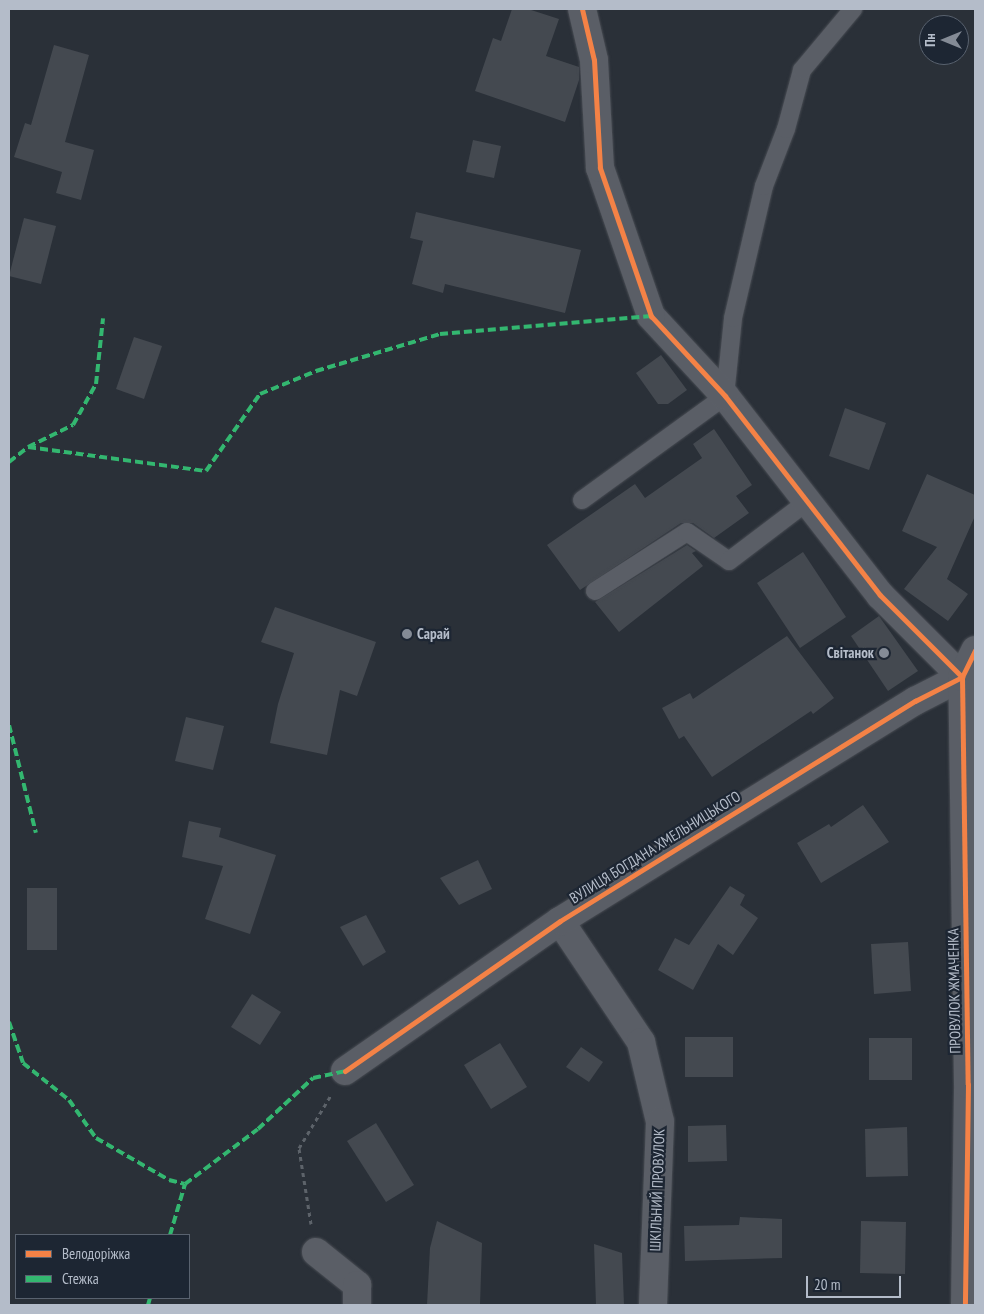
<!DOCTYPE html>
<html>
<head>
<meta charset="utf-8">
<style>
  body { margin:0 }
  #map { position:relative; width:984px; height:1314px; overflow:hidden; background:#2a3038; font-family:"PT Sans Narrow",sans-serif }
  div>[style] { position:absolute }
  .building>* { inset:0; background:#444950 }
  .path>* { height:3px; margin-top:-1.5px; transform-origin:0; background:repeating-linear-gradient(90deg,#5d636a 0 4px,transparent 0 8px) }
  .roads { filter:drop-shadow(0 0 1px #484c53) drop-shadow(0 0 1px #484c53) }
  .service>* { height:18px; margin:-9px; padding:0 9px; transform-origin:9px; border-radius:9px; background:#5a5e66 }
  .minor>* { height:28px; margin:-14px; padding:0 14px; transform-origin:14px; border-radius:14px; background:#5a5e66 }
  .tertiary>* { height:28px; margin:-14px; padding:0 14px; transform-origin:14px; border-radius:14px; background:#5a5e66 }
  .quiet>* { height:4px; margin-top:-2px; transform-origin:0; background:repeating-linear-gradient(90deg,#33b770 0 8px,transparent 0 12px) }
  .cycleway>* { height:5px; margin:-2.5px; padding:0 2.5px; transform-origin:2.5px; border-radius:2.5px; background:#f48246 }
  .dots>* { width:14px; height:14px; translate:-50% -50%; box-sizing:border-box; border:2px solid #1d2633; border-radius:50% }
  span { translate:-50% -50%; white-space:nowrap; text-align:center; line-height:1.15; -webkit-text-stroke:4.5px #1d2633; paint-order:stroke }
  .poi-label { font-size:15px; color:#b4bcc9; font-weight:700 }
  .left { translate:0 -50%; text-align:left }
  .right { translate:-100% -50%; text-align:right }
  .street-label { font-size:15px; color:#b4bcc9 }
  .frame { position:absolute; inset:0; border:10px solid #b4bcc9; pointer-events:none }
  .legend { position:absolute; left:15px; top:1234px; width:175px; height:65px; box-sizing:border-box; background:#1d2633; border:1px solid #59626f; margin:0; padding:6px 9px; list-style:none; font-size:15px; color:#b4bcc9 }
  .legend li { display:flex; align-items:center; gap:10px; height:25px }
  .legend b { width:25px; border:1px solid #59626f }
  .north { position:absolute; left:919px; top:15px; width:50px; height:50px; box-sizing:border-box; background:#1d2633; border:1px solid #59626f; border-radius:50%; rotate:270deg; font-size:14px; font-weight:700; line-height:20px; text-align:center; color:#b4bcc9 }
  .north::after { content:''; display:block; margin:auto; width:18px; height:22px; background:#848b96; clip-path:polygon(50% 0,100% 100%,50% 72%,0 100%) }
  .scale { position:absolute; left:806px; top:1276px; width:95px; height:22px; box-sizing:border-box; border:2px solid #b4bcc9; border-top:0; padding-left:6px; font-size:15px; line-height:18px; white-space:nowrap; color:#b4bcc9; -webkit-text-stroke:4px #1d2633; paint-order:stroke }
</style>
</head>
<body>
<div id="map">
  <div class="building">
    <i style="clip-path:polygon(512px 9px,528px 9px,559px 19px,546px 56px,579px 67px,579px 80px,565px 122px,475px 91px,493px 38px,501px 41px)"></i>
    <i style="clip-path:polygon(54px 45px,89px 55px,65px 142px,94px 150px,81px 200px,56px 193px,62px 172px,14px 157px,25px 123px,31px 125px)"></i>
    <i style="clip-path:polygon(473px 140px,501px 146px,494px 178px,466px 172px)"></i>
    <i style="clip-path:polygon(416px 212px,581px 250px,565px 313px,445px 284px,443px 293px,412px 284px,423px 241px,410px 238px)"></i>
    <i style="clip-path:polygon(24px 218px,56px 226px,41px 284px,9px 276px)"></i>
    <i style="clip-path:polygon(134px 337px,162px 346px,144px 399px,116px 389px)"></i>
    <i style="clip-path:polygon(661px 355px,687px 390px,668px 404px,658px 404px,636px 373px)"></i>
    <i style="clip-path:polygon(845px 408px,886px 423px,869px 470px,829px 456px)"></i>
    <i style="clip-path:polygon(714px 429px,752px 485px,736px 496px,749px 513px,714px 538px,693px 523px,681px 523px,580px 590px,547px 545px,635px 484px,645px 498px,702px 458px,693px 444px)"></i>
    <i style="clip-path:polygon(927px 474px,975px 495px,975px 516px,947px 579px,968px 594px,948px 621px,904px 589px,937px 547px,902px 531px)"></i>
    <i style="clip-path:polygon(687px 545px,696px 551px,692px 553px,703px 566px,619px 632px,595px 602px)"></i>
    <i style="clip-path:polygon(803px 552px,846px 617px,800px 648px,757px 583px)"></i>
    <i style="clip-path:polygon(275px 607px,376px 642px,357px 696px,340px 690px,327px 755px,270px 743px,278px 704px,294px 653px,261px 642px)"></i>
    <i style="clip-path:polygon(879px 616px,918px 671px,888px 691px,851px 636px)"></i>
    <i style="clip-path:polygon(787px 636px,834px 698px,813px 714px,811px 711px,712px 777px,684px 736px,679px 739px,662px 708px,690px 693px,693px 699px)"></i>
    <i style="clip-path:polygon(186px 717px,224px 726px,213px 770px,175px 761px)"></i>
    <i style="clip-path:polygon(863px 805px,889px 842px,821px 883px,797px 843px,829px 824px,831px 827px)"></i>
    <i style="clip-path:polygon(189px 821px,221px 828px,219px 837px,276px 855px,250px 934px,205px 919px,223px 866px,182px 857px)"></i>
    <i style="clip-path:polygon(478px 860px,492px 889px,459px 905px,440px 878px)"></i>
    <i style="clip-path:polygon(730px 886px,745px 895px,740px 905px,758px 918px,733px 955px,718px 944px,693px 990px,658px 970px,675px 938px,689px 945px)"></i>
    <i style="clip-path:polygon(27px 888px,57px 888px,57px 950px,27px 950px)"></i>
    <i style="clip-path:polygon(366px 915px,386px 952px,363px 966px,340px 927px)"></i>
    <i style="clip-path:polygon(908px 942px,911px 991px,874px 994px,871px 944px)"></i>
    <i style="clip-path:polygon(252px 994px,281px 1012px,260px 1045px,231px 1027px)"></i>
    <i style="clip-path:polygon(685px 1037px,733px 1037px,733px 1077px,685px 1077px)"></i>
    <i style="clip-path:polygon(869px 1038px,912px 1038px,912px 1080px,869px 1080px)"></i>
    <i style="clip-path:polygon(500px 1043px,527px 1087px,491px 1109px,464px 1065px)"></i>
    <i style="clip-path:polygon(581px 1047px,603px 1062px,589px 1082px,566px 1067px)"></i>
    <i style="clip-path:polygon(376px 1123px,414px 1185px,386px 1202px,347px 1141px)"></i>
    <i style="clip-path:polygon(726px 1125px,727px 1161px,688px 1162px,688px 1126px)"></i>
    <i style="clip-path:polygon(907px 1127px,908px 1176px,866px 1177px,865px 1129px)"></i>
    <i style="clip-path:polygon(740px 1217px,782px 1219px,782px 1258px,685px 1261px,684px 1226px,739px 1225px)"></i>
    <i style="clip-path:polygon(437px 1221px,482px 1243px,480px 1305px,427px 1305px,430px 1248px)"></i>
    <i style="clip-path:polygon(861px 1221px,906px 1222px,905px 1274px,860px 1273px)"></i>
    <i style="clip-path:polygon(594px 1244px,622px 1253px,624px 1305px,596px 1305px)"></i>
  </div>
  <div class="path">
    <i style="left:311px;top:1224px;width:77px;rotate:-99deg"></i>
    <i style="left:299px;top:1148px;width:62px;rotate:-58.9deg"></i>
  </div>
  <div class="roads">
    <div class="service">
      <i style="left:582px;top:500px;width:177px;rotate:-36deg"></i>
      <i style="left:725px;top:396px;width:78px;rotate:-84.1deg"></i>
      <i style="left:733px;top:318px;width:136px;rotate:-76.8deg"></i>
      <i style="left:764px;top:186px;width:61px;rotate:-68.9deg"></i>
      <i style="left:786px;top:129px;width:61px;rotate:-74.8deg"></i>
      <i style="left:802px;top:70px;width:80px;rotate:-50.1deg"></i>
      <i style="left:595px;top:591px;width:109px;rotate:-32.7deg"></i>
      <i style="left:687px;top:532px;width:51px;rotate:34.6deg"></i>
      <i style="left:729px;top:561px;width:99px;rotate:-37.2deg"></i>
    </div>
    <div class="minor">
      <i style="left:560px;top:921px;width:146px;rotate:56.2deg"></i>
      <i style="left:641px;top:1042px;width:82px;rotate:76.6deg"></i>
      <i style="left:660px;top:1122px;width:183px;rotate:92.2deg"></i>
      <i style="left:345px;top:1071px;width:262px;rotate:-34.9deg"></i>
      <i style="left:560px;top:921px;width:418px;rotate:-31.8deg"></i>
      <i style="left:915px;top:701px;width:53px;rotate:-27.1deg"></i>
      <i style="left:962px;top:677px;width:116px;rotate:-135deg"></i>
      <i style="left:880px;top:595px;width:252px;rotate:-127.9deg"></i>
      <i style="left:725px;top:396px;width:109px;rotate:-132.8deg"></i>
      <i style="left:651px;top:316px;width:157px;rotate:-109deg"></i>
      <i style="left:600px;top:168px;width:108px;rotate:-93.2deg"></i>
      <i style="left:594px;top:60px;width:52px;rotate:-103.2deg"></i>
      <i style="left:316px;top:1252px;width:53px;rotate:38.8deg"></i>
      <i style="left:357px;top:1285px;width:20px;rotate:90deg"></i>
    </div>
    <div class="tertiary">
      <i style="left:965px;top:1305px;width:221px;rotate:-89.2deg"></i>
      <i style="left:968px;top:1084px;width:407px;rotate:-90.8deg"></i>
      <i style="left:962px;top:677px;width:30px;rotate:-64deg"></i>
    </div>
  </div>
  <div class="quiet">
    <i style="left:28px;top:447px;width:180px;rotate:7.7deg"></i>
    <i style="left:206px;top:471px;width:94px;rotate:-55deg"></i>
    <i style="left:260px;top:394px;width:61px;rotate:-22.3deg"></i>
    <i style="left:316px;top:371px;width:129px;rotate:-16.6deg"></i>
    <i style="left:440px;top:334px;width:212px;rotate:-4.9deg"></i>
    <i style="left:9px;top:462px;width:24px;rotate:-38deg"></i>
    <i style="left:28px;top:447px;width:50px;rotate:-26.1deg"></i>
    <i style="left:73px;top:425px;width:47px;rotate:-60.7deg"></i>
    <i style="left:96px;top:384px;width:66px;rotate:-83.9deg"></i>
    <i style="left:9px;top:725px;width:111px;rotate:76deg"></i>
    <i style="left:9px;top:1022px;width:43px;rotate:71.1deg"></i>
    <i style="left:23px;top:1063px;width:59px;rotate:38.8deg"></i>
    <i style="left:69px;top:1100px;width:47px;rotate:54.6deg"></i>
    <i style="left:96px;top:1138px;width:84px;rotate:29.9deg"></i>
    <i style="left:169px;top:1180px;width:16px;rotate:14deg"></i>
    <i style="left:185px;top:1184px;width:91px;rotate:-37deg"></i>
    <i style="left:258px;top:1129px;width:75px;rotate:-42.8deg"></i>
    <i style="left:313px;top:1078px;width:33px;rotate:-12deg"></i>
    <i style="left:170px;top:1235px;width:53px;rotate:-73.6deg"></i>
    <i style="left:148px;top:1305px;width:7px;rotate:-74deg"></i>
  </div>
  <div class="cycleway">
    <i style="left:582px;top:9px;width:52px;rotate:76.8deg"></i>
    <i style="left:594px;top:60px;width:108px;rotate:86.8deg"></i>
    <i style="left:600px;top:168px;width:157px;rotate:71deg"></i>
    <i style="left:651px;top:316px;width:109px;rotate:47.2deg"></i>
    <i style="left:725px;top:396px;width:252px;rotate:52.1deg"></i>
    <i style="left:880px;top:595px;width:116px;rotate:45deg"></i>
    <i style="left:962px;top:677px;width:407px;rotate:89.2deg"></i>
    <i style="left:968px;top:1084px;width:221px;rotate:90.8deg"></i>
    <i style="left:345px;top:1071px;width:262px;rotate:-34.9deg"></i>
    <i style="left:560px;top:921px;width:418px;rotate:-31.8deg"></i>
    <i style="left:915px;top:701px;width:53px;rotate:-27.1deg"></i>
    <i style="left:962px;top:677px;width:30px;rotate:-64deg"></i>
  </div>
  <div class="dots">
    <i style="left:407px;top:634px;background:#848b96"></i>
    <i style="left:884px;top:653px;background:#848b96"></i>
  </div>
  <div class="poi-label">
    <span class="left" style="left:417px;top:634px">Сарай</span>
    <span class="right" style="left:874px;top:653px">Світанок</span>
  </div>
  <div class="street-label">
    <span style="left:655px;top:847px;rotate:-32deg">ВУЛИЦЯ БОГДАНА ХМЕЛЬНИЦЬКОГО</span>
    <span style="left:954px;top:991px;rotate:-91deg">ПРОВУЛОК ЖМАЧЕНКА</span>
    <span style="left:657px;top:1190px;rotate:-88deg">ШКІЛЬНИЙ ПРОВУЛОК</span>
  </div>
  <div class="frame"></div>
  <ul class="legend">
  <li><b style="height:6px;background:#f48246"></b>Велодоріжка</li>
  <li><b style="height:6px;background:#33b770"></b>Стежка</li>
  </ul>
  <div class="north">Пн</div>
  <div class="scale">20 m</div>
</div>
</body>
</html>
